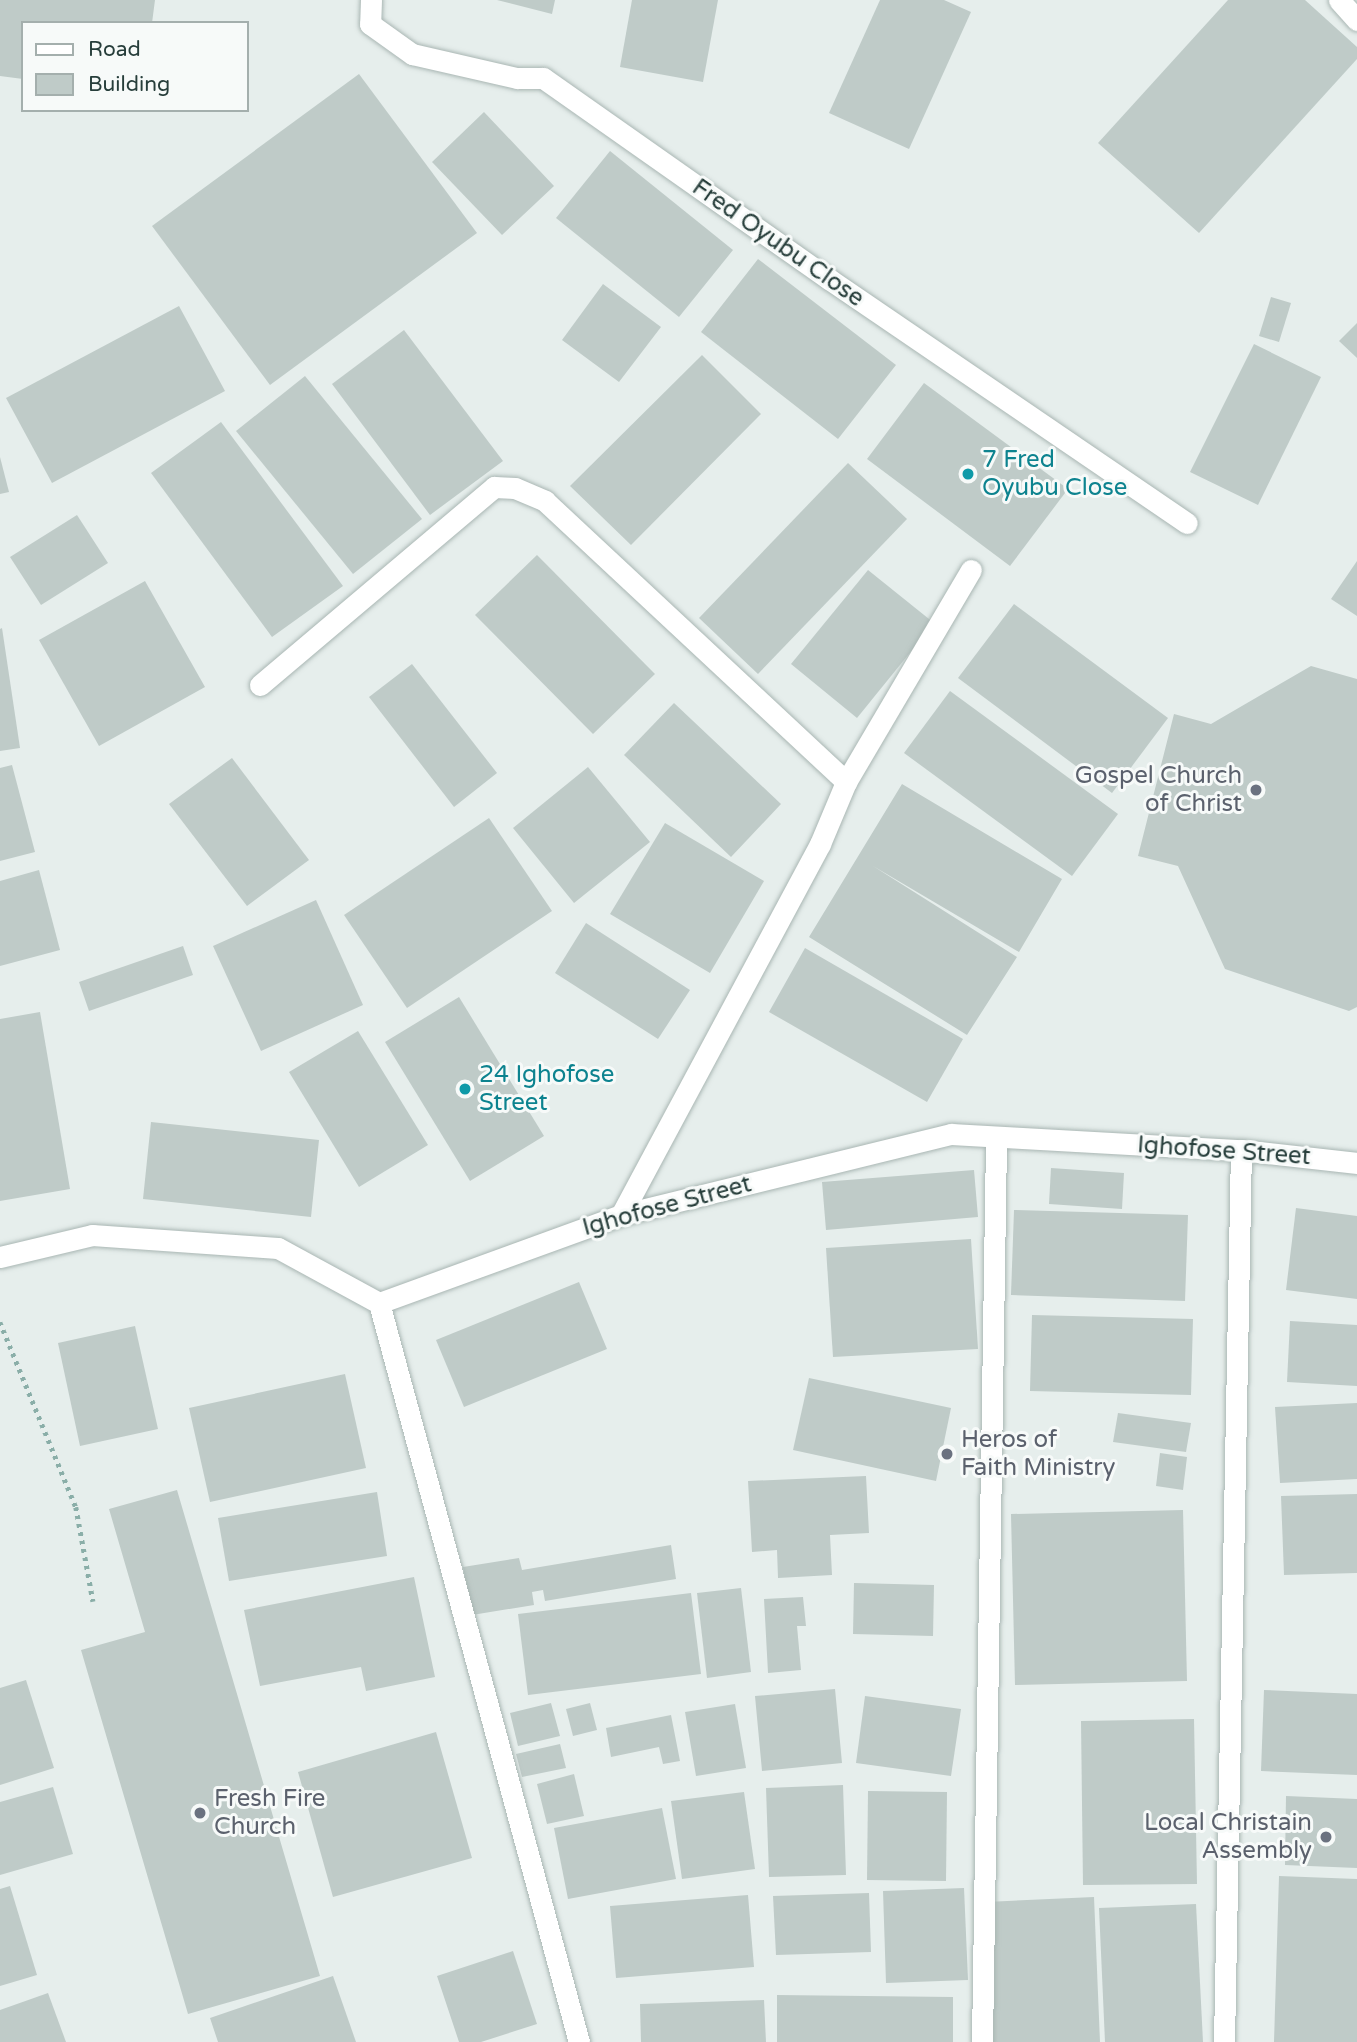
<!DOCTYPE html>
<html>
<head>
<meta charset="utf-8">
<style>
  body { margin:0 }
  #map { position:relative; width:1357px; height:2042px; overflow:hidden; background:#e6eeec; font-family:"Varela Round",sans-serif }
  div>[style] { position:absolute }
  .building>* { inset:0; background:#bfcbc8 }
  .path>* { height:4.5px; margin-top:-2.25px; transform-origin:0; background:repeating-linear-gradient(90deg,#8aaea8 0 3.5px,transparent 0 8.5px) }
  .roads { filter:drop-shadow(0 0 2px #a9b6b3) drop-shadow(0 0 2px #a9b6b3) }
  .minor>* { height:21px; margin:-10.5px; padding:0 10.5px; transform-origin:10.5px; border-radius:10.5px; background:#fff }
  .dots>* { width:19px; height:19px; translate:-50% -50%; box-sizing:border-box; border:4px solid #f7faf9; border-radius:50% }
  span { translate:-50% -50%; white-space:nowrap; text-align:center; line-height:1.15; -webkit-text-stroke:6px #f7faf9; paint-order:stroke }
  .street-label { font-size:24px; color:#273e3b }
  .culture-label { font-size:24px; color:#0d838f }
  .left { translate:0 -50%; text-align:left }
  .worship-label { font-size:24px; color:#5b616d }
  .right { translate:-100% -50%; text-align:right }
  .legend { position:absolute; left:21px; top:21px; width:228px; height:91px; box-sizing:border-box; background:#f7faf9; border:2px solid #a4afad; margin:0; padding:9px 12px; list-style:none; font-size:21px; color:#273e3b }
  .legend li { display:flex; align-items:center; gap:14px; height:35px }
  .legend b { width:35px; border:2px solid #a4afad }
</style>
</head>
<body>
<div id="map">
  <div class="building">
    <i style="clip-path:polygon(0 0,155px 0,152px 23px,23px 23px,23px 79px,0 76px)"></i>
    <i style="clip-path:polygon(497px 0,555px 0,552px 14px)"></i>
    <i style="clip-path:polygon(632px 0,718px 0,703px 82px,620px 67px)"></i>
    <i style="clip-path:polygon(880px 0,944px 0,971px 12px,909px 149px,829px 113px)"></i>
    <i style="clip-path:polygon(1228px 0,1305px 0,1357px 47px,1357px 59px,1199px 233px,1098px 143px)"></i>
    <i style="clip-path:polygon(359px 74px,477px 233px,270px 385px,152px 226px)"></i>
    <i style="clip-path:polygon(484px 112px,554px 186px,502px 235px,432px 162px)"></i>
    <i style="clip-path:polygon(610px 151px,733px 250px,679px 317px,556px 218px)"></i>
    <i style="clip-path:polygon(758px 259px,896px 365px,838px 439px,701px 332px)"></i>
    <i style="clip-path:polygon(603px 284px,661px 327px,619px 382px,562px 340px)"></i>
    <i style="clip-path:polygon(1271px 297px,1291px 303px,1279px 342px,1259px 336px)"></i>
    <i style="clip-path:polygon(179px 306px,225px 391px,52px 483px,6px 398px)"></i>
    <i style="clip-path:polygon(1357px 323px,1357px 358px,1339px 341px)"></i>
    <i style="clip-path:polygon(404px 330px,503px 461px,430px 515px,332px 384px)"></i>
    <i style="clip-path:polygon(1254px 344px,1321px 377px,1258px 505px,1190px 472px)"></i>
    <i style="clip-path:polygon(702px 355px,761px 414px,631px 545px,570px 486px)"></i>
    <i style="clip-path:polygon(305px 376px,422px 519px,353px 574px,236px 431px)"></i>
    <i style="clip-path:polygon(924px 383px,1068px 489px,1010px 566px,867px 459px)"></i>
    <i style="clip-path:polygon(221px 422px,343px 586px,272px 637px,151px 473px)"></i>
    <i style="clip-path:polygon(0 457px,9px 492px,0 494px)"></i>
    <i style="clip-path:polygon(848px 463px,907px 519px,758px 674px,699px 618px)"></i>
    <i style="clip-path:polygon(77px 515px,108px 563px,41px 605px,10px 557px)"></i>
    <i style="clip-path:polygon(537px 555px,655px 674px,593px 734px,475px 615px)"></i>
    <i style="clip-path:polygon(1357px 561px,1357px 616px,1331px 599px)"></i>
    <i style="clip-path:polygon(868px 570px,934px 623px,857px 718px,791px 664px)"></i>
    <i style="clip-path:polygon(145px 581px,205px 687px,99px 746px,39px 640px)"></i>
    <i style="clip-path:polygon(1014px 604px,1168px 718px,1112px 793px,958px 678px)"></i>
    <i style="clip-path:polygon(2px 628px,20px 748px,0 751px,0 629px)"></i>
    <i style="clip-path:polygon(412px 664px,497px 773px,454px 807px,369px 697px)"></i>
    <i style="clip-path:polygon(1311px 666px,1357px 679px,1357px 1007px,1349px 1011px,1225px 969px,1178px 866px,1138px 856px,1174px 714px,1211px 724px)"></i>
    <i style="clip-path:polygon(950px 691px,1118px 814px,1072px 876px,904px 753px)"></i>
    <i style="clip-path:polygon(674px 703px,781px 804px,731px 857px,624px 755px)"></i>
    <i style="clip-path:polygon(232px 758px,309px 860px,247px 906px,169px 804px)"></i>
    <i style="clip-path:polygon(12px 765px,35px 852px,0 861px,0 768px)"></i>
    <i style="clip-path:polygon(588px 767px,650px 842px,574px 903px,513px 828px)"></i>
    <i style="clip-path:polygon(902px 784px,1062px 879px,1019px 952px,873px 866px,1017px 957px,967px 1035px,809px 937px)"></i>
    <i style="clip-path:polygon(489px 818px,552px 911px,407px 1008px,344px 915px)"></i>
    <i style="clip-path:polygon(665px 823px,764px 881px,710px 973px,610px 914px)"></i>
    <i style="clip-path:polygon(39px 870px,60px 950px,0 966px,0 881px)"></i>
    <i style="clip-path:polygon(316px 900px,363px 1005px,261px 1051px,213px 946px)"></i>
    <i style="clip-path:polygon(586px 923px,690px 990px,658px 1039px,555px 973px)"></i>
    <i style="clip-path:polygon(183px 946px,193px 975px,89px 1011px,79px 982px)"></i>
    <i style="clip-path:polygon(805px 948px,963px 1039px,927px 1102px,769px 1012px)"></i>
    <i style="clip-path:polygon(459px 997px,544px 1136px,470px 1181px,385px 1042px)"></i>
    <i style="clip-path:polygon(40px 1012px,70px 1189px,0 1201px,0 1019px)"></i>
    <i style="clip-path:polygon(358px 1031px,428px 1145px,359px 1187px,289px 1072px)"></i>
    <i style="clip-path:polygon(151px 1122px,319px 1140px,311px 1217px,143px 1199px)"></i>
    <i style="clip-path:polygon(1051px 1168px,1124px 1173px,1122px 1209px,1049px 1204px)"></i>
    <i style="clip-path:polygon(974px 1170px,978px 1217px,826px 1230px,822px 1182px)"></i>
    <i style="clip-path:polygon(1296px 1208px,1357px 1216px,1357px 1299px,1286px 1290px)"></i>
    <i style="clip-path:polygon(1014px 1210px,1188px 1215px,1185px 1301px,1011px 1295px)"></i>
    <i style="clip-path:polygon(971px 1239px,978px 1349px,833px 1357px,826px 1248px)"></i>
    <i style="clip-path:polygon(579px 1282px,607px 1349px,464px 1407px,436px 1340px)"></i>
    <i style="clip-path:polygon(1032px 1315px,1193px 1319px,1191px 1395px,1030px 1391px)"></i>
    <i style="clip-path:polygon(1290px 1321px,1357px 1325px,1357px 1386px,1287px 1382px)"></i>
    <i style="clip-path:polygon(135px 1326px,158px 1429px,80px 1446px,58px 1343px)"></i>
    <i style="clip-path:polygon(345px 1374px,366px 1468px,210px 1502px,189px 1408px)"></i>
    <i style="clip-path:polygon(809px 1378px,951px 1408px,936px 1481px,793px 1450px)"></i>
    <i style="clip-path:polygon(1357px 1403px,1357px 1479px,1280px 1483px,1275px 1407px)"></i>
    <i style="clip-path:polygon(1118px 1413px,1191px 1423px,1186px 1452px,1113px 1442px)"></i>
    <i style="clip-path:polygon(1160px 1453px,1187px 1457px,1183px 1490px,1156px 1486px)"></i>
    <i style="clip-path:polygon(866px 1476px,869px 1533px,830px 1535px,832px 1575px,778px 1578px,777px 1550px,752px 1552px,748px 1481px)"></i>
    <i style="clip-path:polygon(177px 1490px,320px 1976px,188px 2014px,81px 1650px,145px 1632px,109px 1509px)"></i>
    <i style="clip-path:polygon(377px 1492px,387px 1556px,229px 1581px,218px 1518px)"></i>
    <i style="clip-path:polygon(1357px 1494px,1357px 1573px,1284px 1575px,1281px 1496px)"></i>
    <i style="clip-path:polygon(1183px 1510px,1187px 1681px,1015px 1685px,1011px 1514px)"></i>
    <i style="clip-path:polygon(671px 1545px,676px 1579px,545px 1601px,543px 1590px,532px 1592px,534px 1605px,472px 1615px,463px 1567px,519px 1558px,522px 1570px)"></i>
    <i style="clip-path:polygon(414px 1577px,435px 1677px,366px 1691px,361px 1667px,260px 1686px,244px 1610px)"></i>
    <i style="clip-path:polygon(854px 1583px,934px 1585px,933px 1636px,853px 1634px)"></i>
    <i style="clip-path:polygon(741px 1588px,751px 1672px,707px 1678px,697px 1593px)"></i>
    <i style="clip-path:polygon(691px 1593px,701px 1674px,528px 1695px,518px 1614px)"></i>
    <i style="clip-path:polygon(803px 1597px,806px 1626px,797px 1626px,801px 1670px,768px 1673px,764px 1599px)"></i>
    <i style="clip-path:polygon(26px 1680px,54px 1768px,0 1785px,0 1688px)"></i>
    <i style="clip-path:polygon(835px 1689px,842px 1763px,762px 1771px,755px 1696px)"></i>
    <i style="clip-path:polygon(1264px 1690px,1357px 1694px,1357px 1775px,1261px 1771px)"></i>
    <i style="clip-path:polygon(865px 1696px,961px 1709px,951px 1776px,856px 1763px)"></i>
    <i style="clip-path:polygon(551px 1703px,560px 1736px,518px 1746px,510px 1713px)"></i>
    <i style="clip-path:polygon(590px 1703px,597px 1730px,573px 1736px,566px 1709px)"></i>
    <i style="clip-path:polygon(735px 1704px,746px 1768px,696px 1776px,685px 1712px)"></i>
    <i style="clip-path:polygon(671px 1715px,680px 1761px,663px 1764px,659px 1747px,611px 1757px,606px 1728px)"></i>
    <i style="clip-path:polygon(1194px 1719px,1197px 1884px,1083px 1885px,1081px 1721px)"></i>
    <i style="clip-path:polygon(436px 1732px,472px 1858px,333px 1897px,298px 1772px)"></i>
    <i style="clip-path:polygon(560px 1744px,566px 1768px,522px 1777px,516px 1754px)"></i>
    <i style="clip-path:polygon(574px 1774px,584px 1816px,547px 1824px,537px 1784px)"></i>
    <i style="clip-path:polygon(843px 1785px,846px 1875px,769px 1877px,766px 1788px)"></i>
    <i style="clip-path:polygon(53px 1787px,73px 1854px,0 1875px,0 1802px)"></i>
    <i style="clip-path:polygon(868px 1791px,947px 1792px,946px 1881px,867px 1880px)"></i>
    <i style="clip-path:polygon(744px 1792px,755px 1869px,682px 1879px,671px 1801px)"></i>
    <i style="clip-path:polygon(1286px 1796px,1357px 1799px,1357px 1868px,1285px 1865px)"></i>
    <i style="clip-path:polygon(662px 1808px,676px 1879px,568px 1899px,554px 1828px)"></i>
    <i style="clip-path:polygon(1279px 1876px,1357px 1879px,1357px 2042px,1274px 2042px)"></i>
    <i style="clip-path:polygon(10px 1886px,37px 1975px,0 1986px,0 1889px)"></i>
    <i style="clip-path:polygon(964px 1888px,968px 1980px,886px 1983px,883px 1891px)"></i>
    <i style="clip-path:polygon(869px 1893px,871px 1952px,776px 1955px,773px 1896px)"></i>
    <i style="clip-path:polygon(748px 1895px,754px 1967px,616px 1978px,610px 1906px)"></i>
    <i style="clip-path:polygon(1094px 1897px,1100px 2042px,992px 2042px,986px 1902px)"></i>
    <i style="clip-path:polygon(1196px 1904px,1203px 2042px,1105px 2042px,1099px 1908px)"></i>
    <i style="clip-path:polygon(513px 1951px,537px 2024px,481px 2042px,459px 2042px,437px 1976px)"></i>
    <i style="clip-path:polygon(333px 1976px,356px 2042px,218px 2042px,210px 2018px)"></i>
    <i style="clip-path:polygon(48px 1993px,66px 2042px,0 2042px,0 2010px)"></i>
    <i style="clip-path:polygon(777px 1995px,953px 1997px,953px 2042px,777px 2042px)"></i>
    <i style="clip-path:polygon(764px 2000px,766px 2042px,641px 2042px,640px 2004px)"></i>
  </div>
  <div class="path">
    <i style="left:0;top:1322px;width:200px;rotate:67.7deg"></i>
    <i style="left:76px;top:1507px;width:96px;rotate:79.7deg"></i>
  </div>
  <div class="roads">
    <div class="minor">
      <i style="left:371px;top:0;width:24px;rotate:92deg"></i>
      <i style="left:370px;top:24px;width:52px;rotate:35.5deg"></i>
      <i style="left:412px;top:54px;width:108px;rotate:12.9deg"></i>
      <i style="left:517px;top:78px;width:26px"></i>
      <i style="left:543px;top:78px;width:350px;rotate:35.1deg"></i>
      <i style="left:829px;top:279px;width:433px;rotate:34.3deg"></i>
      <i style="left:1339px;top:0;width:27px;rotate:48deg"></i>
      <i style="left:260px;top:685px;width:307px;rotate:-40.2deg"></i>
      <i style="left:494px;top:487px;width:21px;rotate:3deg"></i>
      <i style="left:515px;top:488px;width:33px;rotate:23deg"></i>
      <i style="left:545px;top:501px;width:412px;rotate:43deg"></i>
      <i style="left:846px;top:782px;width:67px;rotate:112.8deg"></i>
      <i style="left:820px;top:844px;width:421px;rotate:118.2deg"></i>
      <i style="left:846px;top:782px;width:246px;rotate:-59.5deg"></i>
      <i style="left:0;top:1257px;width:95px;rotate:-13.4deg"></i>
      <i style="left:92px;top:1235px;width:186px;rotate:4deg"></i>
      <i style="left:278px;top:1248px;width:115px;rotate:28.6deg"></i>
      <i style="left:379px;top:1303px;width:258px;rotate:-20deg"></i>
      <i style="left:621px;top:1215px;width:340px;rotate:-13.8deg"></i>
      <i style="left:951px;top:1134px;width:290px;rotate:3.2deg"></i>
      <i style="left:1241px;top:1150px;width:117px;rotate:6.4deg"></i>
      <i style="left:379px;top:1303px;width:766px;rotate:74.86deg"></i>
      <i style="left:982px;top:2042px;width:905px;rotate:-89.11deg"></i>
      <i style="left:1224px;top:2042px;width:892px;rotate:-88.91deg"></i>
    </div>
  </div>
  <div class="dots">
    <i style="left:968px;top:474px;background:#0f9aa8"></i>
    <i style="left:1256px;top:790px;background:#6b7280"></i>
    <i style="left:465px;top:1089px;background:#0f9aa8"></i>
    <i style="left:947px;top:1454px;background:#6b7280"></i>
    <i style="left:200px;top:1813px;background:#6b7280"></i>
    <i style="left:1326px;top:1837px;background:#6b7280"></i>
  </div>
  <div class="street-label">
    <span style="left:778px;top:243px;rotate:35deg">Fred Oyubu Close</span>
    <span style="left:1224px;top:1151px;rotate:4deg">Ighofose Street</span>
    <span style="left:667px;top:1206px;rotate:-15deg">Ighofose Street</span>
  </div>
  <div class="culture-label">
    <span class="left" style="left:982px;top:474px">7 Fred<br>Oyubu Close</span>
    <span class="left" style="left:479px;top:1089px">24 Ighofose<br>Street</span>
  </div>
  <div class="worship-label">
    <span class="right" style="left:1242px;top:790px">Gospel Church<br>of Christ</span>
    <span class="left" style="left:961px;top:1454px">Heros of<br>Faith Ministry</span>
    <span class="left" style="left:214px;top:1813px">Fresh Fire<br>Church</span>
    <span class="right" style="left:1312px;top:1837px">Local Christain<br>Assembly</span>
  </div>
  <ul class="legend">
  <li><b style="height:9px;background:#fff"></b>Road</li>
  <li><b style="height:19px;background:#bfcbc8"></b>Building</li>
  </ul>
</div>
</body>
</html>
